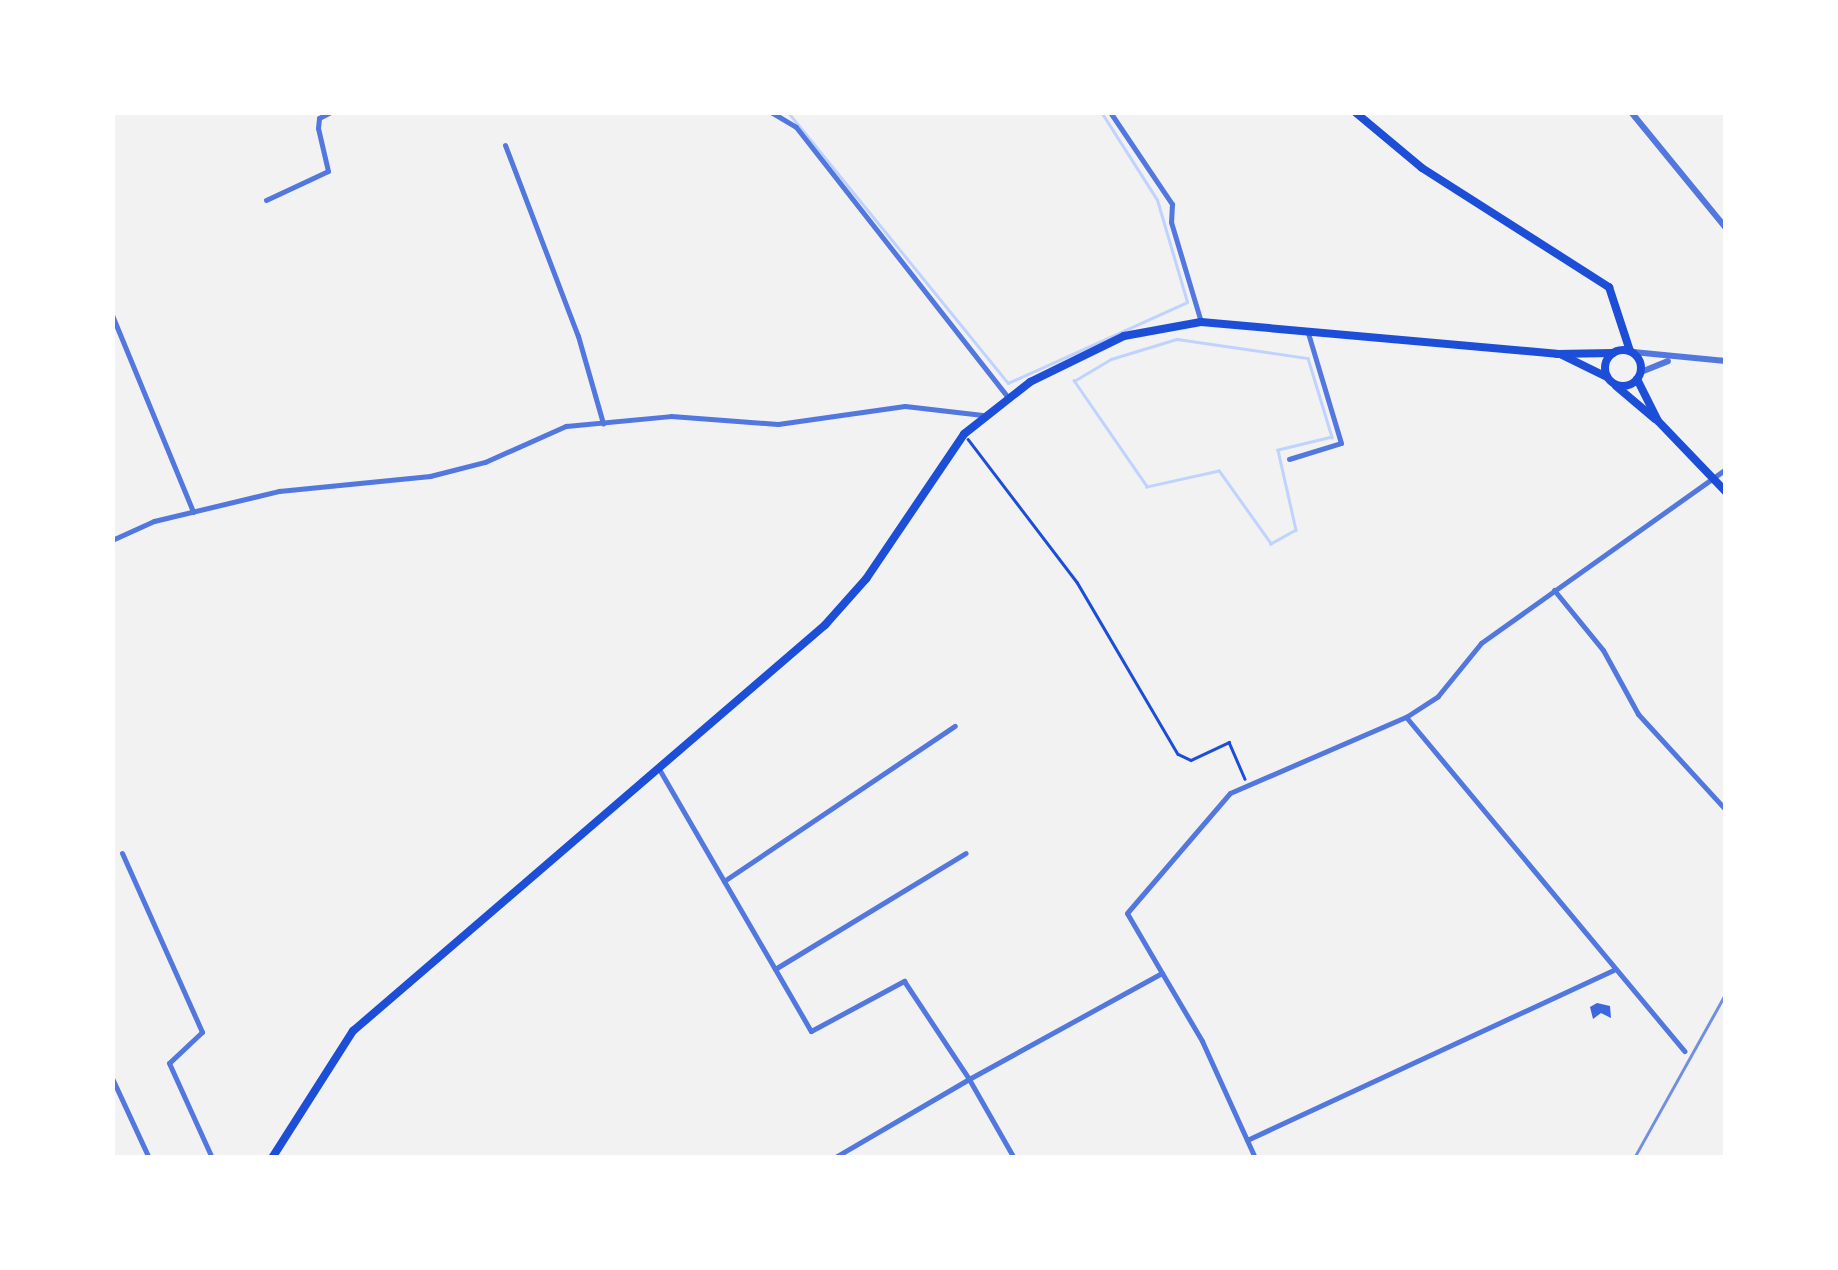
<!DOCTYPE html>
<html>
<head>
<meta charset="utf-8">
<style>
  body { margin:0 }
  #map { position:relative; width:1838px; height:1270px; overflow:hidden; background:#f2f2f2; font-family:Georgia,serif }
  div>[style] { position:absolute }
  .stream>* { height:2.5px; margin:-1.25px; padding:0 1.25px; transform-origin:1.25px; border-radius:1.25px; background:#bfd3fe }
  .building>* { inset:0; background:#3d67dc }
  .path>* { height:2.5px; margin:-1.25px; padding:0 1.25px; transform-origin:1.25px; border-radius:1.25px; background:#1d4ed8 }
  .minor>* { height:5px; margin:-2.5px; padding:0 2.5px; transform-origin:2.5px; border-radius:2.5px; background:#5277de }
  .tertiary>* { height:6px; margin:-3px; padding:0 3px; transform-origin:3px; border-radius:3px; background:#5277de }
  .primary>* { height:8px; margin:-4px; padding:0 4px; transform-origin:4px; border-radius:4px; background:#1d4ed8 }
  .primary>.ring { margin:-4px; padding:0; box-sizing:content-box; background:none; border:8px solid #1d4ed8; border-radius:50% }
  .rail>* { height:2.5px; margin:-1.25px; padding:0 1.25px; transform-origin:1.25px; border-radius:1.25px; background:#7290e2 }
  span { translate:-50% -50%; white-space:nowrap; text-align:center; line-height:1.15; -webkit-text-stroke:10px #fff; paint-order:stroke }
  .frame { position:absolute; inset:0; border:115px solid #fff; pointer-events:none }
</style>
</head>
<body>
<div id="map">
  <div class="stream">
    <i style="left:788px;top:112px;width:349px;rotate:50.9deg"></i>
    <i style="left:1008px;top:383px;width:196px;rotate:-24.3deg"></i>
    <i style="left:1187px;top:302px;width:106px;rotate:-106.4deg"></i>
    <i style="left:1157px;top:200px;width:104px;rotate:-122.5deg"></i>
    <i style="left:1177px;top:339px;width:132px;rotate:8.3deg"></i>
    <i style="left:1308px;top:358px;width:83px;rotate:73.1deg"></i>
    <i style="left:1332px;top:437px;width:56px;rotate:166.5deg"></i>
    <i style="left:1278px;top:450px;width:82px;rotate:77.3deg"></i>
    <i style="left:1296px;top:530px;width:29px;rotate:151deg"></i>
    <i style="left:1271px;top:544px;width:90px;rotate:-125.5deg"></i>
    <i style="left:1219px;top:471px;width:74px;rotate:167.5deg"></i>
    <i style="left:1147px;top:487px;width:129px;rotate:-124.6deg"></i>
    <i style="left:1074px;top:381px;width:43px;rotate:-30.7deg"></i>
    <i style="left:1111px;top:359px;width:69px;rotate:-16.9deg"></i>
  </div>
  <div class="building">
    <i style="clip-path:polygon(1597px 1003px,1610px 1006px,1611px 1018px,1601px 1013px,1593px 1019px,1590px 1007px)"></i>
  </div>
  <div class="path">
    <i style="left:968px;top:439px;width:180px;rotate:52.7deg"></i>
    <i style="left:1077px;top:582px;width:199px;rotate:59.6deg"></i>
    <i style="left:1178px;top:754px;width:14px;rotate:25deg"></i>
    <i style="left:1191px;top:760px;width:42px;rotate:-25.3deg"></i>
    <i style="left:1229px;top:742px;width:40px;rotate:66.6deg"></i>
  </div>
  <div class="minor">
    <i style="left:771px;top:112px;width:29px;rotate:31deg"></i>
    <i style="left:796px;top:127px;width:342px;rotate:51.9deg"></i>
    <i style="left:1110px;top:112px;width:111px;rotate:56deg"></i>
    <i style="left:1172px;top:204px;width:18px;rotate:93deg"></i>
    <i style="left:1171px;top:222px;width:104px;rotate:73.3deg"></i>
    <i style="left:505px;top:145px;width:204px;rotate:69.1deg"></i>
    <i style="left:578px;top:336px;width:91px;rotate:74deg"></i>
    <i style="left:266px;top:200px;width:68px;rotate:-25.1deg"></i>
    <i style="left:328px;top:171px;width:44px;rotate:-103.1deg"></i>
    <i style="left:318px;top:128px;width:10px;rotate:-84deg"></i>
    <i style="left:319px;top:118px;width:13px;rotate:-27deg"></i>
    <i style="left:112px;top:315px;width:213px;rotate:67.6deg"></i>
    <i style="left:1289px;top:459px;width:54px;rotate:-17.1deg"></i>
    <i style="left:1341px;top:443px;width:115px;rotate:-106.7deg"></i>
    <i style="left:112px;top:540px;width:46px;rotate:-24.3deg"></i>
    <i style="left:154px;top:521px;width:129px;rotate:-13.5deg"></i>
    <i style="left:279px;top:491px;width:152px;rotate:-5.7deg"></i>
    <i style="left:430px;top:476px;width:57px;rotate:-14.3deg"></i>
    <i style="left:485px;top:462px;width:89px;rotate:-24deg"></i>
    <i style="left:566px;top:426px;width:105px;rotate:-5.4deg"></i>
    <i style="left:671px;top:416px;width:107px;rotate:4.3deg"></i>
    <i style="left:778px;top:424px;width:128px;rotate:-8.1deg"></i>
    <i style="left:905px;top:406px;width:78px;rotate:6.7deg"></i>
    <i style="left:1554px;top:590px;width:77px;rotate:50.8deg"></i>
    <i style="left:1603px;top:650px;width:73px;rotate:61.3deg"></i>
    <i style="left:1638px;top:714px;width:130px;rotate:47.5deg"></i>
    <i style="left:1406px;top:717px;width:435px;rotate:50.2deg"></i>
    <i style="left:659px;top:769px;width:303px;rotate:59.9deg"></i>
    <i style="left:811px;top:1031px;width:106px;rotate:-28.3deg"></i>
    <i style="left:904px;top:981px;width:118px;rotate:56.4deg"></i>
    <i style="left:969px;top:1079px;width:156px;rotate:149.7deg"></i>
    <i style="left:122px;top:853px;width:196px;rotate:65.9deg"></i>
    <i style="left:202px;top:1032px;width:45px;rotate:136.8deg"></i>
    <i style="left:169px;top:1063px;width:104px;rotate:65.6deg"></i>
    <i style="left:724px;top:881px;width:278px;rotate:-33.9deg"></i>
    <i style="left:775px;top:969px;width:223px;rotate:-31.3deg"></i>
    <i style="left:1162px;top:973px;width:79px;rotate:59.5deg"></i>
    <i style="left:1202px;top:1041px;width:128px;rotate:65.6deg"></i>
    <i style="left:112px;top:1078px;width:88px;rotate:65.2deg"></i>
    <i style="left:1247px;top:1140px;width:404px;rotate:-24.9deg"></i>
    <i style="left:1014px;top:1158px;width:91px;rotate:-119.7deg"></i>
    <i style="left:969px;top:1079px;width:220px;rotate:-28.8deg"></i>
    <i style="left:1162px;top:973px;width:69px;rotate:-120.3deg"></i>
    <i style="left:1127px;top:913px;width:158px;rotate:-49.4deg"></i>
    <i style="left:1230px;top:793px;width:192px;rotate:-23.4deg"></i>
    <i style="left:1406px;top:717px;width:38px;rotate:-33deg"></i>
    <i style="left:1438px;top:696px;width:68px;rotate:-50.9deg"></i>
    <i style="left:1481px;top:643px;width:301px;rotate:-35.4deg"></i>
  </div>
  <div class="tertiary">
    <i style="left:1631px;top:112px;width:150px;rotate:50.7deg"></i>
    <i style="left:1633px;top:352px;width:93px;rotate:5.5deg"></i>
    <i style="left:1641px;top:372px;width:29px;rotate:-22deg"></i>
  </div>
  <div class="primary">
    <i style="left:1355px;top:112px;width:87px;rotate:39.9deg"></i>
    <i style="left:1422px;top:168px;width:222px;rotate:32.5deg"></i>
    <i style="left:1609px;top:287px;width:67px;rotate:71.8deg"></i>
    <i class="ring" style="left:1605px;top:350px;width:28px;height:28px"></i>
    <i style="left:1562px;top:355px;width:50px;rotate:26.1deg"></i>
    <i style="left:1637px;top:379px;width:47px;rotate:63.4deg"></i>
    <i style="left:1658px;top:421px;width:98px;rotate:46.2deg"></i>
    <i style="left:1616px;top:386px;width:51px;rotate:40.2deg"></i>
    <i style="left:272px;top:1158px;width:151px;rotate:-57.5deg"></i>
    <i style="left:353px;top:1031px;width:623px;rotate:-40.7deg"></i>
    <i style="left:825px;top:625px;width:62px;rotate:-48.3deg"></i>
    <i style="left:866px;top:579px;width:175px;rotate:-55.9deg"></i>
    <i style="left:964px;top:434px;width:84px;rotate:-38.2deg"></i>
    <i style="left:1030px;top:382px;width:105px;rotate:-26.1deg"></i>
    <i style="left:1124px;top:336px;width:78px;rotate:-10.3deg"></i>
    <i style="left:1201px;top:322px;width:357px;rotate:5.1deg"></i>
    <i style="left:1557px;top:354px;width:56px;rotate:-1deg"></i>
  </div>
  <div class="rail">
    <i style="left:1634px;top:1158px;width:189px;rotate:-60.9deg"></i>
  </div>
  <div class="frame"></div>
</div>
</body>
</html>
